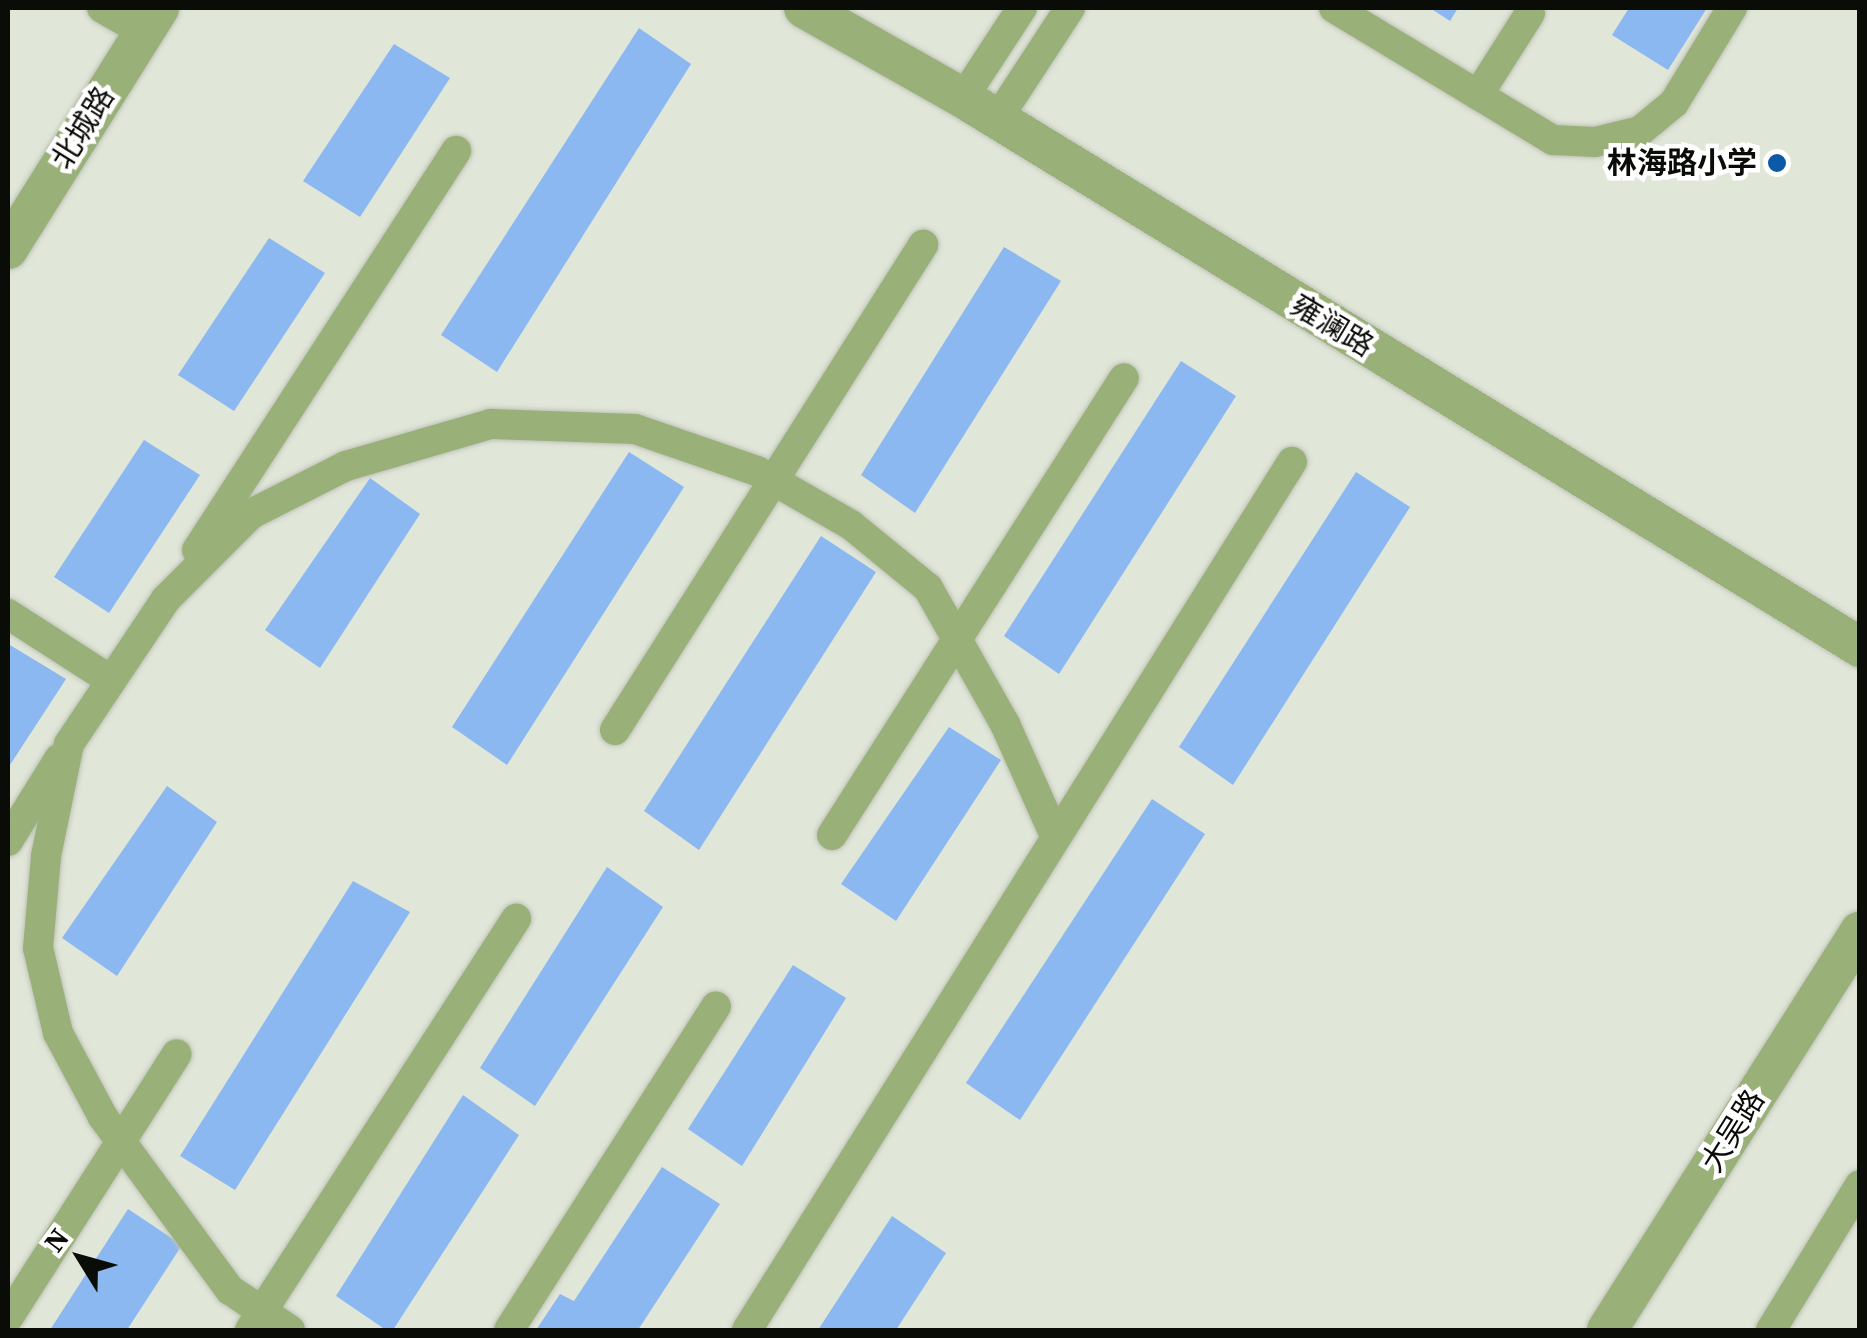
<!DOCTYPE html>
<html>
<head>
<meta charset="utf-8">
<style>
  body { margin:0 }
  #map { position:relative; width:1867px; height:1338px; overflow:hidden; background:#e0e6d8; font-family:"Source Serif 4","Noto Sans SC",serif }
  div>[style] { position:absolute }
  .building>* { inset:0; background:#8bb8f1 }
  .roads { filter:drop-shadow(0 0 2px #bec3b7) drop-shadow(0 0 2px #bec3b7) }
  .minor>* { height:30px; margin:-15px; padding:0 15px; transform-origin:15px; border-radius:15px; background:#9ab079 }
  .tertiary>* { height:40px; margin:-20px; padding:0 20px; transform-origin:20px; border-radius:20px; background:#9ab079 }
  .dots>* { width:28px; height:28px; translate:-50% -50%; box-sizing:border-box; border:5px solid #fff; border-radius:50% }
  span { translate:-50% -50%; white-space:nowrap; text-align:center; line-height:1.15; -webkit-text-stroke:9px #fff; paint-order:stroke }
  .street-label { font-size:30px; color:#0a0c08 }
  .poi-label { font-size:30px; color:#0a0c08; font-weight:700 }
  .right { translate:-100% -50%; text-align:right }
  .frame { position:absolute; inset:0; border:10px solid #0a0c08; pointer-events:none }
  .north { position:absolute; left:30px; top:1208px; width:100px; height:100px; -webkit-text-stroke:8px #fff; paint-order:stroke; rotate:307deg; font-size:28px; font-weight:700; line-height:40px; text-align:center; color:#0a0c08 }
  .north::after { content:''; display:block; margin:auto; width:35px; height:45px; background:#0a0c08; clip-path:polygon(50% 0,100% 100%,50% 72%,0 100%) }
</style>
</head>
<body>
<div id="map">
  <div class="building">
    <i style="clip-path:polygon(1430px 8px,1458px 8px,1450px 21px)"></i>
    <i style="clip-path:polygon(1629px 8px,1707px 8px,1668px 70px,1612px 35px)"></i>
    <i style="clip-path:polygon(639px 28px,691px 64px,497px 372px,441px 335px)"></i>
    <i style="clip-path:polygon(394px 44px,450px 78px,360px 217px,303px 181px)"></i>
    <i style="clip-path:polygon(269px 238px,325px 273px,234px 411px,178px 375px)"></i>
    <i style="clip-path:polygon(1004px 247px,1061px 281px,915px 513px,861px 475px)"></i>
    <i style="clip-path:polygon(1181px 361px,1236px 396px,1059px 674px,1004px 636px)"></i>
    <i style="clip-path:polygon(144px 440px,200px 475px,109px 613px,54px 577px)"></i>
    <i style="clip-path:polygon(629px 452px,684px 487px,507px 765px,452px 727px)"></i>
    <i style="clip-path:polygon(1356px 472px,1410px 507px,1233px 785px,1179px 747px)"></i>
    <i style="clip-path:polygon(370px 478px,420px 514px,320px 668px,265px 630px)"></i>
    <i style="clip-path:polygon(821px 536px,876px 572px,699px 850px,644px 811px)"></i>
    <i style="clip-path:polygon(10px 645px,66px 679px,8px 768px,8px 648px)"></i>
    <i style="clip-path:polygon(949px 727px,1001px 760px,896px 921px,841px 884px)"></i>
    <i style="clip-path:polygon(167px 786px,217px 822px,117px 976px,62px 938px)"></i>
    <i style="clip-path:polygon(1152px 799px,1205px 834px,1020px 1120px,966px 1083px)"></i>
    <i style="clip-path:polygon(607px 867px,663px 907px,535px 1106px,480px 1068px)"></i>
    <i style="clip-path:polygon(353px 881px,410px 912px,235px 1190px,180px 1156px)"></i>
    <i style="clip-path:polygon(793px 965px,846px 998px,742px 1166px,688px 1129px)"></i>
    <i style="clip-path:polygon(463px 1095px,519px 1135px,393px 1330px,386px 1330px,336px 1296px)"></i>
    <i style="clip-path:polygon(662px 1167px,720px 1204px,638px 1330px,536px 1330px,560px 1294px,574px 1301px)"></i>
    <i style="clip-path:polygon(128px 1209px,182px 1245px,127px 1330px,50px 1330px)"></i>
    <i style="clip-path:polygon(892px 1216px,946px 1253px,896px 1330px,818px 1330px)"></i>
  </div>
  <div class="roads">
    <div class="minor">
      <i style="left:102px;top:8px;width:48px;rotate:29.7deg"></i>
      <i style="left:1334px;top:8px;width:256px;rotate:31.1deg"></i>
      <i style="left:1553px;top:140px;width:42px;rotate:2.7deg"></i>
      <i style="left:1595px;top:142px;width:46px;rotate:-13.7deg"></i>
      <i style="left:1640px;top:131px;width:44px;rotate:-39.5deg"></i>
      <i style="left:1674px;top:103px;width:111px;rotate:-58.6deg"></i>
      <i style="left:1478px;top:95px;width:97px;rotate:-57.6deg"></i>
      <i style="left:963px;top:98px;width:108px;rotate:-56.8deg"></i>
      <i style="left:996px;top:121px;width:135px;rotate:-56.8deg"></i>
      <i style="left:197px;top:550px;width:476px;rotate:-57deg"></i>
      <i style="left:8px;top:614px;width:120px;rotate:32.8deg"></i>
      <i style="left:615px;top:730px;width:575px;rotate:-57.58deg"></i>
      <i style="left:832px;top:835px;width:542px;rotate:-57.42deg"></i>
      <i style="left:8px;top:841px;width:97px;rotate:-58.1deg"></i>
      <i style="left:8px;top:1318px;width:313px;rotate:-57.4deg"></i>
      <i style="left:250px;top:1330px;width:490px;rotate:-57.1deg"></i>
      <i style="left:290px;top:1330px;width:72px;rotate:-146.3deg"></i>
      <i style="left:230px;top:1290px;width:215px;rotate:-126.3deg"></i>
      <i style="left:103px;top:1117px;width:95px;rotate:-118.2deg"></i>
      <i style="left:58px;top:1033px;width:87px;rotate:-103.2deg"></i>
      <i style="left:38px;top:948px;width:92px;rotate:-85deg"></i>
      <i style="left:46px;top:856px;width:114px;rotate:-78.4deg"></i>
      <i style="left:69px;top:744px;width:174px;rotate:-56.2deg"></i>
      <i style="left:166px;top:599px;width:120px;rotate:-45deg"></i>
      <i style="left:251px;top:514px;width:106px;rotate:-26.8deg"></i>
      <i style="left:346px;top:466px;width:151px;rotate:-16.2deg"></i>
      <i style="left:491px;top:424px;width:144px;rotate:2deg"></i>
      <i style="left:635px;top:429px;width:129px;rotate:19deg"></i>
      <i style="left:757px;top:471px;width:108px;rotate:29.9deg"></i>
      <i style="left:851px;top:525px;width:99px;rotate:39.3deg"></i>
      <i style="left:928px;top:588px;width:156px;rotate:60.5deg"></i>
      <i style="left:1005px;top:724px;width:123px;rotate:65.9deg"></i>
      <i style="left:509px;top:1330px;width:384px;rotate:-57.4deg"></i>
      <i style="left:747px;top:1330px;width:1025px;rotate:-57.88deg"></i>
      <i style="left:1771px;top:1330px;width:170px;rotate:-58.5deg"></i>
    </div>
    <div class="tertiary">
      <i style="left:804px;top:8px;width:183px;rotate:29.5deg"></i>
      <i style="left:963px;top:98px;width:1052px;rotate:31.47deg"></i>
      <i style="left:8px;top:249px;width:284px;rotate:-57.9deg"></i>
      <i style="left:1607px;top:1330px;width:472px;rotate:-57.6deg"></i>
    </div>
  </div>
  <div class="dots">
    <i style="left:1777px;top:163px;background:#0c59a8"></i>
  </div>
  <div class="street-label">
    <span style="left:83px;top:128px;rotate:-58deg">北城路</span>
    <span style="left:1332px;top:326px;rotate:31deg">雍澜路</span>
    <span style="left:1733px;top:1131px;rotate:-58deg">大吴路</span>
  </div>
  <div class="poi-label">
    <span class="right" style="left:1757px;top:163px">林海路小学</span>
  </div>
  <div class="frame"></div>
  <div class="north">N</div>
</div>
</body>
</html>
